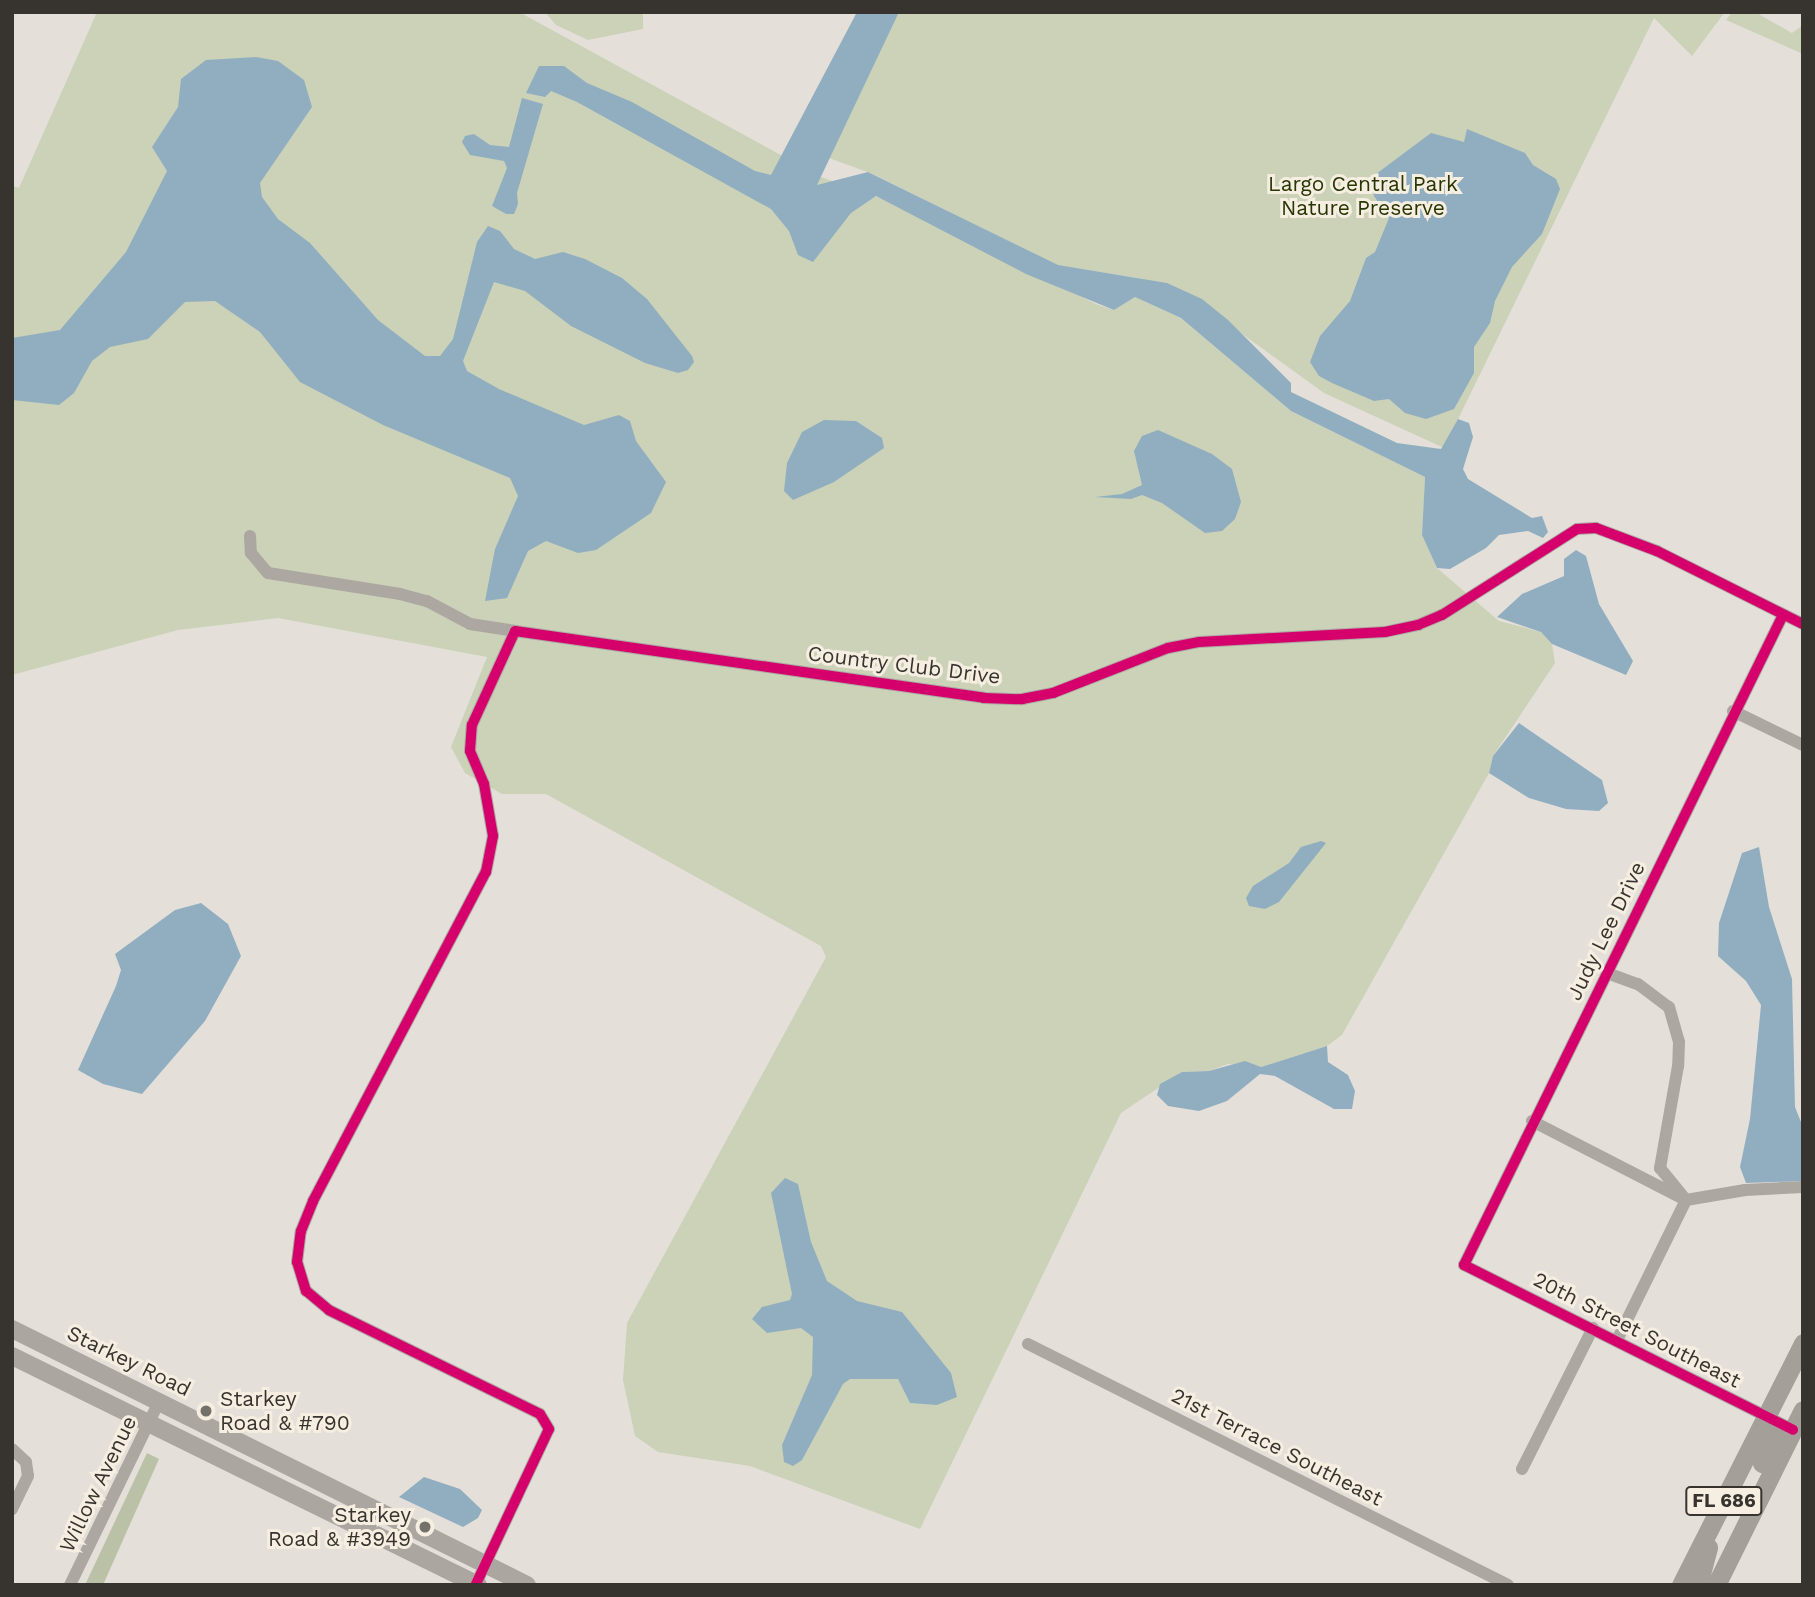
<!DOCTYPE html>
<html>
<head>
<meta charset="utf-8">
<style>
  body { margin:0 }
  #map { position:relative; width:1815px; height:1597px; overflow:hidden; background:#e4e0d9; font-family:"Work Sans",sans-serif }
  div>[style] { position:absolute }
  .green>* { inset:0; background:#cbd2b8 }
  .forest>* { inset:0; background:#bac1a6 }
  .water>* { inset:0; background:#91aec0 }
  .minor>* { height:12px; margin:-6px; padding:0 6px; transform-origin:6px; border-radius:6px; background:#aca8a1 }
  .secondary>* { height:18px; margin:-9px; padding:0 9px; transform-origin:9px; border-radius:9px; background:#aba69f }
  .primary>* { height:19px; margin:-9.5px; padding:0 9.5px; transform-origin:9.5px; border-radius:9.5px; background:#a49f98 }
  .cycleway>* { height:10px; margin:-5px; padding:0 5px; transform-origin:5px; border-radius:5px; background:#d6006c }
  .dots>* { width:19px; height:19px; translate:-50% -50%; box-sizing:border-box; border:4px solid #f5eee1; border-radius:50% }
  span { translate:-50% -50%; white-space:nowrap; text-align:center; line-height:1.15; -webkit-text-stroke:6px #f5eee1; paint-order:stroke }
  .shield-label span { padding:2px 5px; background:#f5eee1; border:2px solid; border-radius:5px; -webkit-text-stroke-width:0 }
  .shield-label { font-size:19px; color:#37342f; font-weight:700 }
  .park-label { font-size:21px; color:#283603 }
  .street-label { font-size:21px; color:#37342f }
  .poi-label { font-size:21px; color:#37342f }
  .left { translate:0 -50%; text-align:left }
  .right { translate:-100% -50%; text-align:right }
  .frame { position:absolute; inset:0; border:14px solid #37342f; pointer-events:none }
</style>
</head>
<body>
<div id="map">
  <div class="green">
    <i style="clip-path:polygon(97px 12px,519px 12px,821px 177px,886px 200px,1096px 304px,1114px 310px,1135px 297px,1181px 318px,1291px 411px,1425px 477px,1422px 535px,1437px 568px,1499px 621px,1541px 632px,1552px 644px,1555px 663px,1493px 756px,1489px 773px,1342px 1035px,1327px 1046px,1261px 1067px,1228px 1064px,1209px 1071px,1182px 1072px,1121px 1113px,920px 1529px,750px 1466px,658px 1452px,635px 1436px,623px 1380px,627px 1323px,826px 957px,821px 946px,546px 794px,502px 794px,465px 773px,451px 747px,487px 657px,278px 618px,178px 630px,12px 675px,12px 186px,19px 188px)"></i>
    <i style="clip-path:polygon(545px 12px,643px 12px,643px 29px,588px 40px,556px 25px)"></i>
    <i style="clip-path:polygon(896px 12px,1725px 12px,1692px 56px,1654px 18px,1444px 448px,1324px 393px,1238px 331px,1143px 279px,1056px 265px,873px 174px,826px 157px)"></i>
    <i style="clip-path:polygon(1732px 12px,1755px 12px,1792px 33px,1803px 25px,1803px 54px,1726px 20px)"></i>
  </div>
  <div class="forest">
    <i style="clip-path:polygon(147px 1453px,159px 1459px,103px 1585px,85px 1585px)"></i>
  </div>
  <div class="water">
    <i style="clip-path:polygon(857px 12px,899px 12px,817px 185px,868px 172px,1058px 265px,1167px 283px,1202px 299px,1228px 320px,1291px 383px,1291px 392px,1397px 443px,1441px 449px,1458px 419px,1469px 423px,1473px 437px,1463px 469px,1468px 479px,1532px 518px,1542px 516px,1548px 532px,1543px 538px,1528px 531px,1499px 535px,1486px 548px,1450px 569px,1437px 568px,1422px 535px,1425px 477px,1291px 411px,1181px 318px,1135px 297px,1114px 310px,1026px 274px,876px 196px,851px 213px,813px 262px,798px 255px,789px 231px,771px 209px,577px 102px,551px 91px,545px 97px,526px 93px,539px 66px,564px 66px,587px 83px,632px 102px,755px 171px,771px 175px)"></i>
    <i style="clip-path:polygon(256px 57px,278px 61px,304px 80px,312px 107px,260px 183px,262px 197px,278px 219px,310px 243px,378px 320px,425px 356px,440px 356px,453px 339px,477px 242px,488px 226px,500px 231px,514px 249px,535px 259px,563px 252px,585px 259px,622px 278px,647px 299px,692px 356px,694px 362px,688px 370px,678px 373px,645px 363px,571px 326px,525px 291px,494px 282px,463px 361px,467px 371px,499px 389px,584px 425px,619px 415px,630px 421px,636px 441px,666px 482px,651px 513px,596px 550px,578px 553px,546px 541px,528px 551px,507px 598px,485px 601px,495px 549px,518px 496px,510px 478px,383px 425px,300px 382px,260px 332px,215px 301px,185px 302px,148px 339px,110px 347px,92px 361px,74px 393px,59px 405px,12px 400px,12px 338px,60px 330px,126px 252px,167px 171px,152px 147px,178px 107px,181px 79px,206px 60px)"></i>
    <i style="clip-path:polygon(522px 98px,543px 104px,517px 193px,518px 204px,514px 214px,506px 214px,492px 206px,507px 168px,504px 161px,470px 155px,462px 142px,465px 136px,474px 134px,490px 145px,509px 147px)"></i>
    <i style="clip-path:polygon(1467px 129px,1525px 153px,1533px 165px,1556px 179px,1560px 189px,1542px 234px,1512px 267px,1495px 301px,1490px 323px,1474px 347px,1474px 373px,1454px 409px,1426px 419px,1405px 413px,1389px 399px,1374px 401px,1332px 383px,1319px 376px,1310px 362px,1320px 336px,1350px 301px,1366px 258px,1375px 252px,1389px 218px,1374px 196px,1372px 177px,1431px 133px,1464px 142px)"></i>
    <i style="clip-path:polygon(824px 420px,856px 421px,882px 438px,884px 448px,834px 482px,793px 500px,784px 491px,787px 463px,802px 432px)"></i>
    <i style="clip-path:polygon(1158px 430px,1212px 454px,1232px 469px,1241px 502px,1235px 519px,1222px 531px,1205px 533px,1162px 503px,1142px 495px,1131px 499px,1095px 497px,1122px 494px,1142px 485px,1134px 451px,1142px 436px)"></i>
    <i style="clip-path:polygon(1576px 550px,1586px 556px,1599px 604px,1633px 661px,1626px 675px,1552px 644px,1541px 632px,1497px 617px,1522px 594px,1564px 576px,1564px 559px)"></i>
    <i style="clip-path:polygon(1519px 723px,1602px 780px,1608px 803px,1599px 811px,1566px 809px,1529px 798px,1489px 773px,1493px 756px)"></i>
    <i style="clip-path:polygon(1321px 841px,1326px 843px,1279px 902px,1265px 909px,1249px 906px,1246px 898px,1253px 886px,1289px 863px,1301px 847px)"></i>
    <i style="clip-path:polygon(1759px 847px,1769px 907px,1792px 979px,1795px 1107px,1803px 1127px,1803px 1181px,1746px 1183px,1740px 1167px,1750px 1119px,1761px 1005px,1746px 981px,1718px 956px,1719px 923px,1742px 853px)"></i>
    <i style="clip-path:polygon(201px 903px,228px 924px,241px 956px,205px 1021px,142px 1094px,103px 1084px,78px 1070px,116px 986px,121px 970px,115px 954px,175px 910px)"></i>
    <i style="clip-path:polygon(1327px 1046px,1328px 1062px,1348px 1075px,1355px 1091px,1352px 1109px,1334px 1109px,1275px 1076px,1260px 1074px,1227px 1101px,1199px 1111px,1168px 1106px,1157px 1095px,1160px 1084px,1182px 1072px,1209px 1071px,1245px 1061px,1261px 1067px)"></i>
    <i style="clip-path:polygon(785px 1178px,798px 1184px,811px 1242px,827px 1281px,857px 1301px,902px 1312px,951px 1373px,957px 1397px,937px 1405px,910px 1403px,898px 1379px,850px 1379px,843px 1384px,802px 1460px,793px 1466px,784px 1462px,782px 1445px,812px 1375px,813px 1337px,801px 1328px,767px 1333px,752px 1319px,762px 1307px,790px 1300px,792px 1294px,771px 1193px)"></i>
    <i style="clip-path:polygon(424px 1477px,460px 1489px,482px 1510px,478px 1518px,463px 1527px,399px 1497px)"></i>
  </div>
  <div class="minor">
    <i style="left:250px;top:536px;width:17px;rotate:87deg"></i>
    <i style="left:251px;top:553px;width:26px;rotate:50deg"></i>
    <i style="left:268px;top:573px;width:134px;rotate:9deg"></i>
    <i style="left:400px;top:594px;width:28px;rotate:15deg"></i>
    <i style="left:427px;top:601px;width:49px;rotate:28.1deg"></i>
    <i style="left:470px;top:624px;width:46px;rotate:8.8deg"></i>
    <i style="left:1783px;top:615px;width:724px;rotate:116.14deg"></i>
    <i style="left:1464px;top:1265px;width:368px;rotate:26.6deg"></i>
    <i style="left:1733px;top:711px;width:78px;rotate:25.9deg"></i>
    <i style="left:1607px;top:973px;width:33px;rotate:20deg"></i>
    <i style="left:1638px;top:984px;width:39px;rotate:37deg"></i>
    <i style="left:1669px;top:1007px;width:36px;rotate:74deg"></i>
    <i style="left:1679px;top:1042px;width:24px;rotate:92deg"></i>
    <i style="left:1678px;top:1066px;width:104px;rotate:100deg"></i>
    <i style="left:1660px;top:1168px;width:41px;rotate:50.9deg"></i>
    <i style="left:1686px;top:1200px;width:156px;rotate:116.2deg"></i>
    <i style="left:1532px;top:1121px;width:173px;rotate:27.2deg"></i>
    <i style="left:1686px;top:1200px;width:60px;rotate:-9.6deg"></i>
    <i style="left:1745px;top:1190px;width:58px;rotate:-3deg"></i>
    <i style="left:1028px;top:1344px;width:537px;rotate:26.66deg"></i>
    <i style="left:12px;top:1449px;width:19px;rotate:43deg"></i>
    <i style="left:26px;top:1462px;width:14px;rotate:82deg"></i>
    <i style="left:28px;top:1476px;width:37px;rotate:116deg"></i>
    <i style="left:1522px;top:1469px;width:158px;rotate:-63.3deg"></i>
    <i style="left:476px;top:1584px;width:171px;rotate:-64.8deg"></i>
    <i style="left:549px;top:1429px;width:17px;rotate:-121deg"></i>
    <i style="left:540px;top:1414px;width:235px;rotate:-153.8deg"></i>
    <i style="left:329px;top:1310px;width:30px;rotate:-140deg"></i>
    <i style="left:306px;top:1291px;width:30px;rotate:-107deg"></i>
    <i style="left:297px;top:1262px;width:31px;rotate:-83deg"></i>
    <i style="left:301px;top:1231px;width:32px;rotate:-68deg"></i>
    <i style="left:313px;top:1201px;width:372px;rotate:-62.3deg"></i>
    <i style="left:486px;top:872px;width:37px;rotate:-79deg"></i>
    <i style="left:493px;top:836px;width:53px;rotate:-99.8deg"></i>
    <i style="left:484px;top:784px;width:36px;rotate:-113deg"></i>
    <i style="left:470px;top:751px;width:26px;rotate:-86deg"></i>
    <i style="left:472px;top:725px;width:103px;rotate:-65.4deg"></i>
    <i style="left:515px;top:631px;width:474px;rotate:8.1deg"></i>
    <i style="left:984px;top:698px;width:38px;rotate:2deg"></i>
    <i style="left:1022px;top:699px;width:32px;rotate:-11deg"></i>
    <i style="left:1053px;top:693px;width:123px;rotate:-21.4deg"></i>
    <i style="left:1168px;top:648px;width:32px;rotate:-11deg"></i>
    <i style="left:1199px;top:642px;width:186px;rotate:-3.1deg"></i>
    <i style="left:1385px;top:632px;width:34px;rotate:-12deg"></i>
    <i style="left:1418px;top:625px;width:26px;rotate:-23deg"></i>
    <i style="left:1442px;top:615px;width:160px;rotate:-32.5deg"></i>
    <i style="left:1577px;top:529px;width:19px;rotate:-3deg"></i>
    <i style="left:1596px;top:528px;width:65px;rotate:20.7deg"></i>
    <i style="left:1657px;top:551px;width:163px;rotate:26.6deg"></i>
    <i style="left:70px;top:1585px;width:206px;rotate:-64.1deg"></i>
  </div>
  <div class="secondary">
    <i style="left:12px;top:1329px;width:575px;rotate:26.43deg"></i>
    <i style="left:12px;top:1356px;width:519px;rotate:26.17deg"></i>
  </div>
  <div class="primary">
    <i style="left:1762px;top:1463px;width:32px;rotate:-66deg"></i>
    <i style="left:1775px;top:1434px;width:19px;rotate:-115deg"></i>
    <i style="left:1681px;top:1585px;width:271px;rotate:-63.2deg"></i>
    <i style="left:1698px;top:1585px;width:39px;rotate:-75deg"></i>
    <i style="left:1716px;top:1585px;width:195px;rotate:-63.6deg"></i>
  </div>
  <div class="cycleway">
    <i style="left:1783px;top:615px;width:724px;rotate:116.14deg"></i>
    <i style="left:1464px;top:1265px;width:368px;rotate:26.6deg"></i>
    <i style="left:476px;top:1584px;width:171px;rotate:-64.8deg"></i>
    <i style="left:549px;top:1429px;width:17px;rotate:-121deg"></i>
    <i style="left:540px;top:1414px;width:235px;rotate:-153.8deg"></i>
    <i style="left:329px;top:1310px;width:30px;rotate:-140deg"></i>
    <i style="left:306px;top:1291px;width:30px;rotate:-107deg"></i>
    <i style="left:297px;top:1262px;width:31px;rotate:-83deg"></i>
    <i style="left:301px;top:1231px;width:32px;rotate:-68deg"></i>
    <i style="left:313px;top:1201px;width:372px;rotate:-62.3deg"></i>
    <i style="left:486px;top:872px;width:37px;rotate:-79deg"></i>
    <i style="left:493px;top:836px;width:53px;rotate:-99.8deg"></i>
    <i style="left:484px;top:784px;width:36px;rotate:-113deg"></i>
    <i style="left:470px;top:751px;width:26px;rotate:-86deg"></i>
    <i style="left:472px;top:725px;width:103px;rotate:-65.4deg"></i>
    <i style="left:515px;top:631px;width:474px;rotate:8.1deg"></i>
    <i style="left:984px;top:698px;width:38px;rotate:2deg"></i>
    <i style="left:1022px;top:699px;width:32px;rotate:-11deg"></i>
    <i style="left:1053px;top:693px;width:123px;rotate:-21.4deg"></i>
    <i style="left:1168px;top:648px;width:32px;rotate:-11deg"></i>
    <i style="left:1199px;top:642px;width:186px;rotate:-3.1deg"></i>
    <i style="left:1385px;top:632px;width:34px;rotate:-12deg"></i>
    <i style="left:1418px;top:625px;width:26px;rotate:-23deg"></i>
    <i style="left:1442px;top:615px;width:160px;rotate:-32.5deg"></i>
    <i style="left:1577px;top:529px;width:19px;rotate:-3deg"></i>
    <i style="left:1596px;top:528px;width:65px;rotate:20.7deg"></i>
    <i style="left:1657px;top:551px;width:163px;rotate:26.6deg"></i>
  </div>
  <div class="dots">
    <i style="left:206px;top:1411px;background:#74706a"></i>
    <i style="left:425px;top:1527px;background:#74706a"></i>
  </div>
  <div class="shield-label">
    <span style="left:1724px;top:1501px">FL 686</span>
  </div>
  <div class="park-label">
    <span style="left:1363px;top:196px">Largo Central Park<br>Nature Preserve</span>
  </div>
  <div class="street-label">
    <span style="left:904px;top:665px;rotate:7deg">Country Club Drive</span>
    <span style="left:1606px;top:931px;rotate:-64deg">Judy Lee Drive</span>
    <span style="left:1637px;top:1330px;rotate:27deg">20th Street Southeast</span>
    <span style="left:129px;top:1361px;rotate:26deg">Starkey Road</span>
    <span style="left:1277px;top:1447px;rotate:27deg">21st Terrace Southeast</span>
    <span style="left:98px;top:1484px;rotate:-64deg">Willow Avenue</span>
  </div>
  <div class="poi-label">
    <span class="left" style="left:220px;top:1411px">Starkey<br>Road &amp; #790</span>
    <span class="right" style="left:411px;top:1527px">Starkey<br>Road &amp; #3949</span>
  </div>
  <div class="frame"></div>
</div>
</body>
</html>
